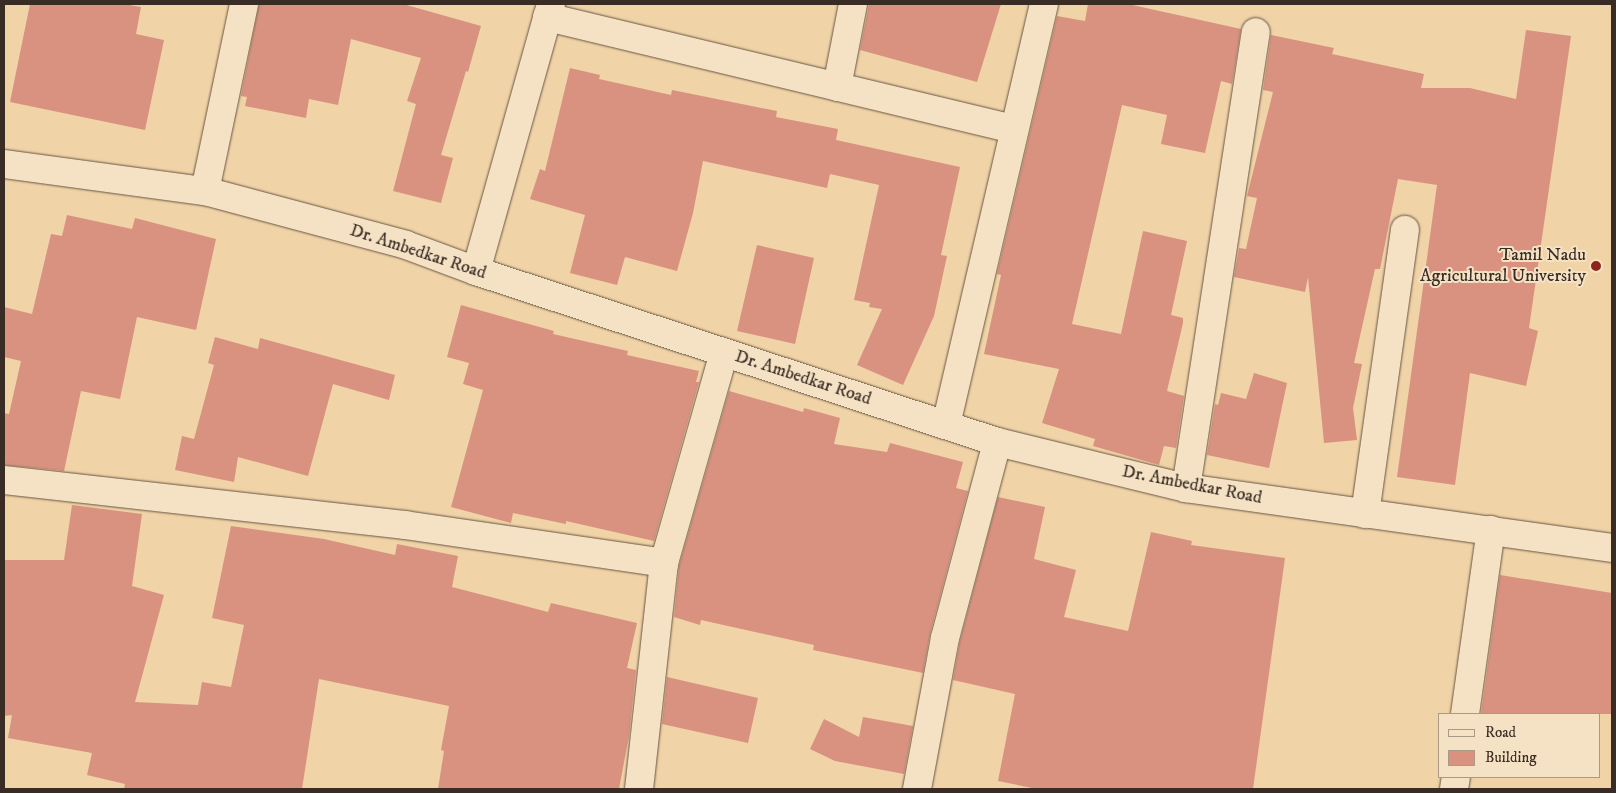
<!DOCTYPE html>
<html>
<head>
<meta charset="utf-8">
<style>
  body { margin:0 }
  #map { position:relative; width:1616px; height:793px; overflow:hidden; background:#f0d3a6; font-family:"IM FELL DW Pica",serif }
  div>[style] { position:absolute }
  .building>* { inset:0; background:#d99280 }
  .roads { filter:drop-shadow(0 0 1px #675644) drop-shadow(0 0 1px #675644) }
  .minor>* { height:28px; margin:-14px; padding:0 14px; transform-origin:14px; border-radius:14px; background:#f5e2c5 }
  .tertiary>* { height:28px; margin:-14px; padding:0 14px; transform-origin:14px; border-radius:14px; background:#f5e2c5 }
  .dots>* { width:14px; height:14px; translate:-50% -50%; box-sizing:border-box; border:2px solid #f5e2c5; border-radius:50% }
  span { translate:-50% -50%; white-space:nowrap; text-align:center; line-height:1.15; -webkit-text-stroke:4px #f5e2c5; paint-order:stroke }
  .street-label { font-size:18px; color:#392c24 }
  .poi-label { font-size:18px; color:#392c24 }
  .right { translate:-100% -50%; text-align:right }
  .frame { position:absolute; inset:0; border:5px solid #392c24; pointer-events:none }
  .legend { position:absolute; left:1438px; top:713px; width:162px; height:65px; box-sizing:border-box; background:#f5e2c5; border:1px solid #aa9985; margin:0; padding:6px 9px; list-style:none; font-size:15px; color:#392c24 }
  .legend li { display:flex; align-items:center; gap:10px; height:25px }
  .legend b { width:25px; border:1px solid #aa9985 }
</style>
</head>
<body>
<div id="map">
  <div class="building">
    <i style="clip-path:polygon(30px 4px,124px 4px,141px 7px,136px 34px,164px 40px,145px 130px,10px 102px)"></i>
    <i style="clip-path:polygon(259px 4px,403px 4px,481px 26px,468px 72px,466px 71px,441px 155px,453px 158px,441px 203px,393px 191px,416px 104px,407px 101px,421px 58px,351px 39px,338px 105px,309px 99px,306px 118px,245px 106px,247px 97px,241px 96px)"></i>
    <i style="clip-path:polygon(869px 4px,1001px 4px,977px 82px,860px 50px)"></i>
    <i style="clip-path:polygon(1088px 4px,1128px 4px,1241px 29px,1232px 84px,1221px 81px,1205px 153px,1161px 144px,1167px 115px,1122px 105px,1072px 324px,1121px 334px,1143px 231px,1187px 241px,1171px 315px,1183px 318px,1183px 323px,1167px 391px,1184px 396px,1176px 448px,1164px 446px,1159px 465px,1093px 446px,1095px 439px,1042px 423px,1059px 369px,984px 354px,1001px 275px,997px 274px,1057px 16px,1085px 21px)"></i>
    <i style="clip-path:polygon(1526px 30px,1571px 36px,1529px 328px,1538px 331px,1526px 386px,1470px 373px,1455px 485px,1397px 477px,1437px 185px,1398px 179px,1380px 269px,1375px 269px,1354px 363px,1362px 364px,1353px 408px,1357px 440px,1324px 443px,1308px 277px,1305px 292px,1234px 277px,1239px 248px,1246px 249px,1257px 198px,1247px 196px,1273px 92px,1263px 90px,1271px 35px,1334px 48px,1332px 54px,1424px 74px,1421px 88px,1470px 88px,1516px 99px)"></i>
    <i style="clip-path:polygon(570px 68px,600px 75px,599px 79px,671px 95px,672px 90px,777px 111px,776px 117px,838px 129px,836px 140px,960px 167px,941px 255px,947px 256px,934px 316px,903px 385px,857px 365px,882px 309px,869px 307px,870px 303px,854px 300px,879px 185px,830px 174px,827px 188px,703px 161px,693px 213px,677px 271px,625px 257px,617px 285px,570px 273px,585px 215px,530px 199px,540px 169px,545px 171px)"></i>
    <i style="clip-path:polygon(67px 215px,132px 229px,135px 218px,216px 239px,196px 330px,137px 317px,120px 399px,81px 391px,64px 471px,4px 465px,4px 413px,9px 414px,21px 361px,4px 357px,4px 307px,32px 314px,51px 234px,62px 236px)"></i>
    <i style="clip-path:polygon(757px 245px,814px 258px,795px 344px,737px 331px)"></i>
    <i style="clip-path:polygon(461px 305px,554px 331px,553px 334px,628px 351px,627px 355px,699px 371px,696px 382px,699px 382px,654px 541px,566px 521px,566px 524px,513px 513px,511px 523px,451px 507px,483px 390px,463px 384px,469px 363px,447px 357px)"></i>
    <i style="clip-path:polygon(215px 337px,258px 349px,260px 338px,395px 375px,389px 400px,333px 384px,308px 476px,238px 457px,234px 482px,175px 470px,182px 436px,194px 439px,214px 365px,208px 363px)"></i>
    <i style="clip-path:polygon(1254px 373px,1287px 383px,1269px 468px,1207px 455px,1215px 404px,1218px 405px,1221px 393px,1246px 399px)"></i>
    <i style="clip-path:polygon(729px 391px,803px 412px,804px 408px,840px 418px,834px 444px,887px 452px,890px 443px,963px 462px,956px 488px,968px 491px,930px 634px,923px 673px,813px 650px,814px 645px,701px 620px,700px 625px,674px 617px,679px 566px)"></i>
    <i style="clip-path:polygon(998px 497px,1045px 507px,1034px 559px,1076px 570px,1064px 617px,1128px 631px,1151px 532px,1192px 541px,1191px 545px,1285px 558px,1253px 789px,1037px 789px,998px 781px,1015px 694px,953px 680px,960px 641px)"></i>
    <i style="clip-path:polygon(72px 505px,142px 514px,132px 586px,164px 595px,135px 702px,198px 705px,202px 682px,231px 687px,244px 625px,212px 618px,231px 526px,324px 539px,395px 555px,397px 544px,458px 556px,452px 587px,548px 612px,551px 603px,637px 623px,627px 668px,636px 670px,629px 736px,619px 789px,438px 789px,444px 751px,441px 750px,449px 706px,319px 679px,302px 789px,124px 789px,125px 784px,87px 775px,92px 753px,8px 738px,12px 715px,4px 716px,4px 560px,64px 560px)"></i>
    <i style="clip-path:polygon(1500px 575px,1612px 593px,1612px 714px,1481px 714px)"></i>
    <i style="clip-path:polygon(667px 677px,758px 698px,748px 743px,662px 724px)"></i>
    <i style="clip-path:polygon(863px 717px,913px 726px,904px 774px,835px 761px,810px 749px,824px 719px,859px 737px)"></i>
  </div>
  <div class="roads">
    <div class="minor">
      <i style="left:547px;top:17px;width:480px;rotate:13.5deg"></i>
      <i style="left:837px;top:87px;width:85px;rotate:-79.1deg"></i>
      <i style="left:205px;top:191px;width:191px;rotate:-78.2deg"></i>
      <i style="left:476px;top:271px;width:277px;rotate:-74.3deg"></i>
      <i style="left:946px;top:425px;width:432px;rotate:-76.9deg"></i>
      <i style="left:4px;top:480px;width:404px;rotate:6.4deg"></i>
      <i style="left:405px;top:525px;width:262px;rotate:8.3deg"></i>
      <i style="left:1186px;top:488px;width:461px;rotate:-81.3deg"></i>
      <i style="left:1365px;top:514px;width:287px;rotate:-82deg"></i>
      <i style="left:1465px;top:714px;width:186px;rotate:-82deg"></i>
      <i style="left:639px;top:789px;width:227px;rotate:-83.7deg"></i>
      <i style="left:664px;top:563px;width:218px;rotate:-74.1deg"></i>
      <i style="left:917px;top:789px;width:154px;rotate:-79.5deg"></i>
      <i style="left:945px;top:638px;width:203px;rotate:-75.1deg"></i>
      <i style="left:1454px;top:789px;width:12px;rotate:-81deg"></i>
    </div>
    <div class="tertiary">
      <i style="left:4px;top:164px;width:203px;rotate:7.7deg"></i>
      <i style="left:205px;top:191px;width:208px;rotate:15deg"></i>
      <i style="left:406px;top:245px;width:75px;rotate:20.4deg"></i>
      <i style="left:476px;top:271px;width:548px;rotate:18.17deg"></i>
      <i style="left:997px;top:442px;width:195px;rotate:13.7deg"></i>
      <i style="left:1186px;top:488px;width:430px;rotate:8deg"></i>
    </div>
  </div>
  <div class="dots">
    <i style="left:1596px;top:266px;background:#8f2418"></i>
  </div>
  <div class="street-label">
    <span style="left:418px;top:252px;rotate:18deg">Dr. Ambedkar Road</span>
    <span style="left:803px;top:378px;rotate:18deg">Dr. Ambedkar Road</span>
    <span style="left:1192px;top:485px;rotate:11deg">Dr. Ambedkar Road</span>
  </div>
  <div class="poi-label">
    <span class="right" style="left:1586px;top:266px">Tamil Nadu<br>Agricultural University</span>
  </div>
  <div class="frame"></div>
  <ul class="legend">
  <li><b style="height:6px;background:#f5e2c5"></b>Road</li>
  <li><b style="height:14px;background:#d99280"></b>Building</li>
  </ul>
</div>
</body>
</html>
